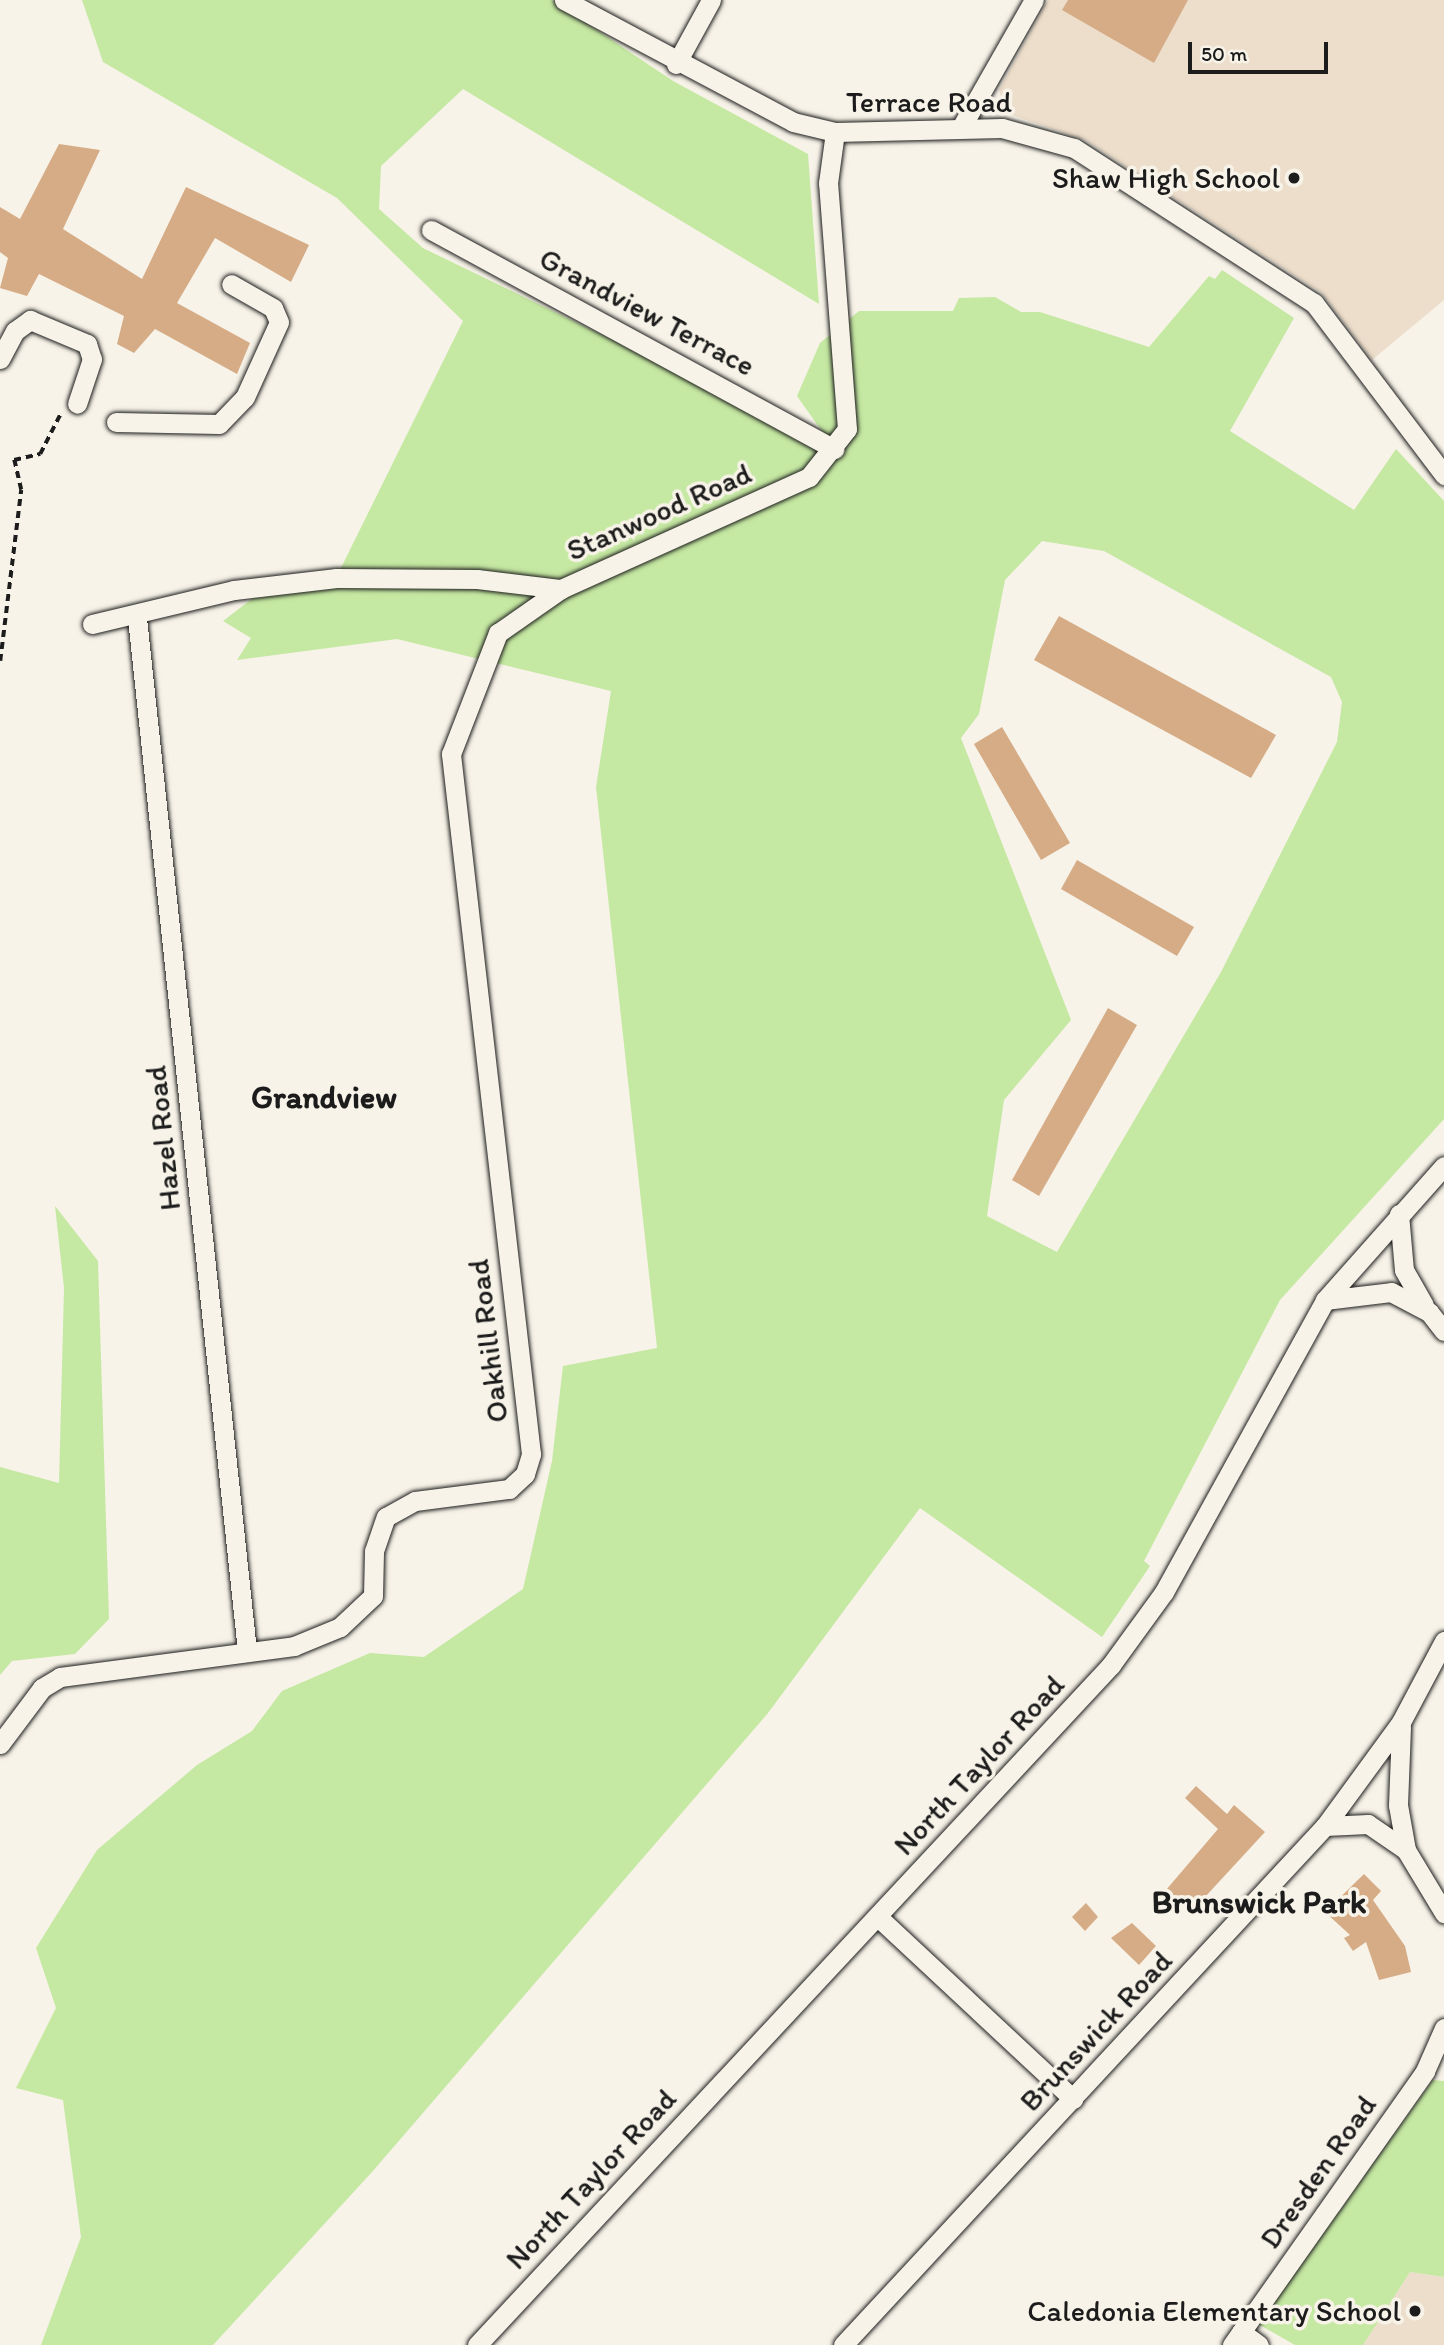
<!DOCTYPE html>
<html>
<head>
<meta charset="utf-8">
<style>
  body { margin:0 }
  #map { position:relative; width:1444px; height:2345px; overflow:hidden; background:#f7f3e8; font-family:Itim,sans-serif }
  div>[style] { position:absolute }
  .built>* { inset:0; background:#eddecb }
  .green>* { inset:0; background:#c5e8a2 }
  .building>* { inset:0; background:#d6ac87 }
  .path>* { height:3.5px; margin-top:-1.75px; transform-origin:0; background:repeating-linear-gradient(90deg,#1c1c1c 0 7px,transparent 0 12px) }
  .roads { filter:drop-shadow(0 0 2px #1c1c1c) drop-shadow(0 0 2px #1c1c1c) }
  .minor>* { height:19px; margin:-9.5px; padding:0 9.5px; transform-origin:9.5px; border-radius:9.5px; background:#f7f3e8 }
  .dots>* { width:19px; height:19px; translate:-50% -50%; box-sizing:border-box; border:4px solid #f7f3e8; border-radius:50% }
  span { translate:-50% -50%; white-space:nowrap; text-align:center; line-height:1.15; -webkit-text-stroke:7px #f7f3e8; paint-order:stroke }
  .street-label { font-size:30px; color:#1c1c1c }
  .poi-label { font-size:30px; color:#1c1c1c }
  .right { translate:-100% -50%; text-align:right }
  .neighbourhood-label { font-size:32px; color:#1c1c1c; font-weight:700 }
  .scale { position:absolute; left:1188px; top:42px; width:140px; height:32px; box-sizing:border-box; border:4px solid #1c1c1c; border-top:0; padding-left:9px; font-size:21px; line-height:24px; white-space:nowrap; color:#1c1c1c; -webkit-text-stroke:5px #f7f3e8; paint-order:stroke }
</style>
</head>
<body>
<div id="map">
  <div class="built">
    <i style="clip-path:polygon(1048px 0,1444px 0,1444px 300px,1372px 360px,1322px 293px,1085px 140px,1006px 113px,999px 90px)"></i>
    <i style="clip-path:polygon(1410px 2272px,1444px 2277px,1444px 2345px,1363px 2345px)"></i>
  </div>
  <div class="green">
    <i style="clip-path:polygon(evenodd,82px 0,552px 0,673px 81px,808px 154px,819px 304px,463px 89px,381px 166px,379px 209px,423px 248px,833px 447px,797px 396px,820px 343px,859px 311px,953px 311px,959px 298px,995px 297px,1021px 312px,1040px 312px,1149px 347px,1209px 276px,1215px 279px,1222px 270px,1294px 318px,1230px 431px,1354px 510px,1396px 449px,1444px 501px,1444px 1119px,1280px 1300px,1144px 1561px,1150px 1566px,1102px 1637px,920px 1508px,768px 1713px,372px 2172px,213px 2345px,41px 2345px,81px 2237px,63px 2100px,16px 2088px,56px 2008px,36px 1948px,97px 1850px,197px 1765px,252px 1731px,282px 1691px,370px 1653px,424px 1657px,523px 1589px,552px 1461px,563px 1366px,657px 1348px,596px 787px,611px 691px,397px 639px,237px 660px,251px 638px,223px 621px,253px 598px,336px 578px,463px 321px,337px 198px,103px 62px,82px 0,1042px 541px,1104px 551px,1331px 677px,1342px 702px,1337px 742px,1221px 972px,1057px 1252px,987px 1216px,1004px 1100px,1071px 1020px,961px 738px,979px 714px,1005px 580px,1042px 541px)"></i>
    <i style="clip-path:polygon(55px 1206px,98px 1261px,109px 1619px,75px 1654px,12px 1661px,0 1675px,0 1467px,59px 1483px,64px 1288px)"></i>
    <i style="clip-path:polygon(1433px 2080px,1444px 2081px,1444px 2277px,1410px 2272px,1363px 2345px,1295px 2345px,1258px 2324px)"></i>
  </div>
  <div class="building">
    <i style="clip-path:polygon(1068px 0,1188px 0,1154px 63px,1062px 10px)"></i>
    <i style="clip-path:polygon(59px 144px,100px 150px,63px 229px,142px 279px,186px 187px,309px 245px,291px 282px,215px 238px,177px 303px,250px 343px,237px 374px,155px 329px,134px 353px,117px 344px,124px 316px,39px 274px,27px 296px,0 288px,8px 258px,0 252px,0 207px,20px 219px)"></i>
    <i style="clip-path:polygon(1059px 616px,1276px 735px,1251px 778px,1034px 660px)"></i>
    <i style="clip-path:polygon(1002px 727px,1070px 843px,1041px 860px,974px 744px)"></i>
    <i style="clip-path:polygon(1077px 860px,1194px 927px,1177px 956px,1061px 889px)"></i>
    <i style="clip-path:polygon(1108px 1008px,1137px 1025px,1039px 1196px,1012px 1180px)"></i>
    <i style="clip-path:polygon(1196px 1786px,1227px 1814px,1234px 1805px,1265px 1832px,1193px 1910px,1166px 1890px,1218px 1829px,1185px 1798px)"></i>
    <i style="clip-path:polygon(1364px 1874px,1381px 1891px,1373px 1900px,1405px 1946px,1411px 1972px,1379px 1980px,1366px 1942px,1353px 1951px,1344px 1938px,1350px 1935px,1325px 1912px)"></i>
    <i style="clip-path:polygon(1086px 1903px,1098px 1917px,1085px 1931px,1072px 1917px)"></i>
    <i style="clip-path:polygon(1132px 1923px,1156px 1946px,1139px 1965px,1111px 1938px)"></i>
  </div>
  <div class="path">
    <i style="left:0;top:661px;width:172px;rotate:-83deg"></i>
    <i style="left:21px;top:490px;width:31px;rotate:-103deg"></i>
    <i style="left:14px;top:460px;width:27px;rotate:-13deg"></i>
    <i style="left:40px;top:454px;width:46px;rotate:-62.9deg"></i>
  </div>
  <div class="roads">
    <div class="minor">
      <i style="left:564px;top:0;width:259px;rotate:28deg"></i>
      <i style="left:793px;top:122px;width:43px;rotate:13.4deg"></i>
      <i style="left:835px;top:132px;width:167px;rotate:-1.4deg"></i>
      <i style="left:1002px;top:128px;width:75px;rotate:15.5deg"></i>
      <i style="left:1074px;top:148px;width:286px;rotate:32.9deg"></i>
      <i style="left:1314px;top:303px;width:216px;rotate:52.9deg"></i>
      <i style="left:676px;top:64px;width:73px;rotate:-61.3deg"></i>
      <i style="left:962px;top:126px;width:145px;rotate:-60.3deg"></i>
      <i style="left:431px;top:230px;width:459px;rotate:28.5deg"></i>
      <i style="left:0;top:359px;width:32px;rotate:-62deg"></i>
      <i style="left:15px;top:331px;width:19px;rotate:-36deg"></i>
      <i style="left:30px;top:320px;width:62px;rotate:22.8deg"></i>
      <i style="left:87px;top:344px;width:16px;rotate:72deg"></i>
      <i style="left:92px;top:359px;width:47px;rotate:108.4deg"></i>
      <i style="left:116px;top:422px;width:103px;rotate:1.1deg"></i>
      <i style="left:219px;top:424px;width:37px;rotate:-46deg"></i>
      <i style="left:245px;top:397px;width:82px;rotate:-65.6deg"></i>
      <i style="left:279px;top:322px;width:15px;rotate:-113deg"></i>
      <i style="left:273px;top:308px;width:48px;rotate:-150.3deg"></i>
      <i style="left:137px;top:618px;width:1039px;rotate:83.92deg"></i>
      <i style="left:92px;top:624px;width:146px;rotate:-13.5deg"></i>
      <i style="left:234px;top:590px;width:103px;rotate:-6.7deg"></i>
      <i style="left:336px;top:578px;width:141px;rotate:0.4deg"></i>
      <i style="left:477px;top:579px;width:85px;rotate:6.8deg"></i>
      <i style="left:561px;top:589px;width:272px;rotate:-24.3deg"></i>
      <i style="left:809px;top:477px;width:61px;rotate:-51.6deg"></i>
      <i style="left:847px;top:429px;width:247px;rotate:-94.4deg"></i>
      <i style="left:828px;top:183px;width:51px;rotate:-82.2deg"></i>
      <i style="left:1399px;top:1214px;width:56px;rotate:84.9deg"></i>
      <i style="left:1404px;top:1270px;width:40px;rotate:60.3deg"></i>
      <i style="left:1325px;top:1300px;width:66px;rotate:-6.9deg"></i>
      <i style="left:1391px;top:1292px;width:43px;rotate:27.8deg"></i>
      <i style="left:1429px;top:1312px;width:24px;rotate:52deg"></i>
      <i style="left:1401px;top:1727px;width:78px;rotate:92.2deg"></i>
      <i style="left:1398px;top:1805px;width:46px;rotate:79.9deg"></i>
      <i style="left:1406px;top:1850px;width:74px;rotate:58.9deg"></i>
      <i style="left:0;top:1744px;width:70px;rotate:-53.1deg"></i>
      <i style="left:42px;top:1688px;width:21px;rotate:-31deg"></i>
      <i style="left:60px;top:1677px;width:236px;rotate:-7.5deg"></i>
      <i style="left:294px;top:1646px;width:50px;rotate:-22.4deg"></i>
      <i style="left:340px;top:1627px;width:45px;rotate:-43.2deg"></i>
      <i style="left:373px;top:1596px;width:45px;rotate:-88.7deg"></i>
      <i style="left:374px;top:1551px;width:36px;rotate:-71deg"></i>
      <i style="left:386px;top:1517px;width:33px;rotate:-29deg"></i>
      <i style="left:415px;top:1501px;width:95px;rotate:-7.3deg"></i>
      <i style="left:509px;top:1489px;width:22px;rotate:-43deg"></i>
      <i style="left:525px;top:1474px;width:21px;rotate:-73deg"></i>
      <i style="left:531px;top:1454px;width:705px;rotate:-96.52deg"></i>
      <i style="left:451px;top:754px;width:130px;rotate:-68.8deg"></i>
      <i style="left:498px;top:633px;width:77px;rotate:-34.9deg"></i>
      <i style="left:1325px;top:1826px;width:43px;rotate:-2.7deg"></i>
      <i style="left:1368px;top:1824px;width:46px;rotate:34.4deg"></i>
      <i style="left:878px;top:1917px;width:267px;rotate:43deg"></i>
      <i style="left:1241px;top:2332px;width:22px;rotate:36deg"></i>
      <i style="left:477px;top:2345px;width:930px;rotate:-47deg"></i>
      <i style="left:1111px;top:1665px;width:90px;rotate:-54deg"></i>
      <i style="left:1164px;top:1592px;width:333px;rotate:-61.1deg"></i>
      <i style="left:1325px;top:1300px;width:179px;rotate:-48.4deg"></i>
      <i style="left:843px;top:2345px;width:708px;rotate:-47.12deg"></i>
      <i style="left:1325px;top:1826px;width:129px;rotate:-53.8deg"></i>
      <i style="left:1401px;top:1722px;width:92px;rotate:-62deg"></i>
      <i style="left:1232px;top:2345px;width:335px;rotate:-54.8deg"></i>
      <i style="left:1425px;top:2071px;width:47px;rotate:-66.2deg"></i>
    </div>
  </div>
  <div class="dots">
    <i style="left:1294px;top:178px;background:#1c1c1c"></i>
    <i style="left:1415px;top:2311px;background:#1c1c1c"></i>
  </div>
  <div class="street-label">
    <span style="left:929px;top:102px">Terrace Road</span>
    <span style="left:647px;top:312px;rotate:28deg">Grandview Terrace</span>
    <span style="left:659px;top:512px;rotate:-24deg">Stanwood Road</span>
    <span style="left:163px;top:1138px;rotate:-96deg">Hazel Road</span>
    <span style="left:488px;top:1341px;rotate:-97deg">Oakhill Road</span>
    <span style="left:979px;top:1765px;rotate:-47deg">North Taylor Road</span>
    <span style="left:1096px;top:2031px;rotate:-47deg">Brunswick Road</span>
    <span style="left:1318px;top:2172px;rotate:-55deg">Dresden Road</span>
    <span style="left:591px;top:2179px;rotate:-47deg">North Taylor Road</span>
  </div>
  <div class="poi-label">
    <span class="right" style="left:1280px;top:178px">Shaw High School</span>
    <span class="right" style="left:1401px;top:2311px">Caledonia Elementary School</span>
  </div>
  <div class="neighbourhood-label">
    <span style="left:324px;top:1097px">Grandview</span>
    <span style="left:1259px;top:1902px">Brunswick Park</span>
  </div>
  <div class="scale">50 m</div>
</div>
</body>
</html>
